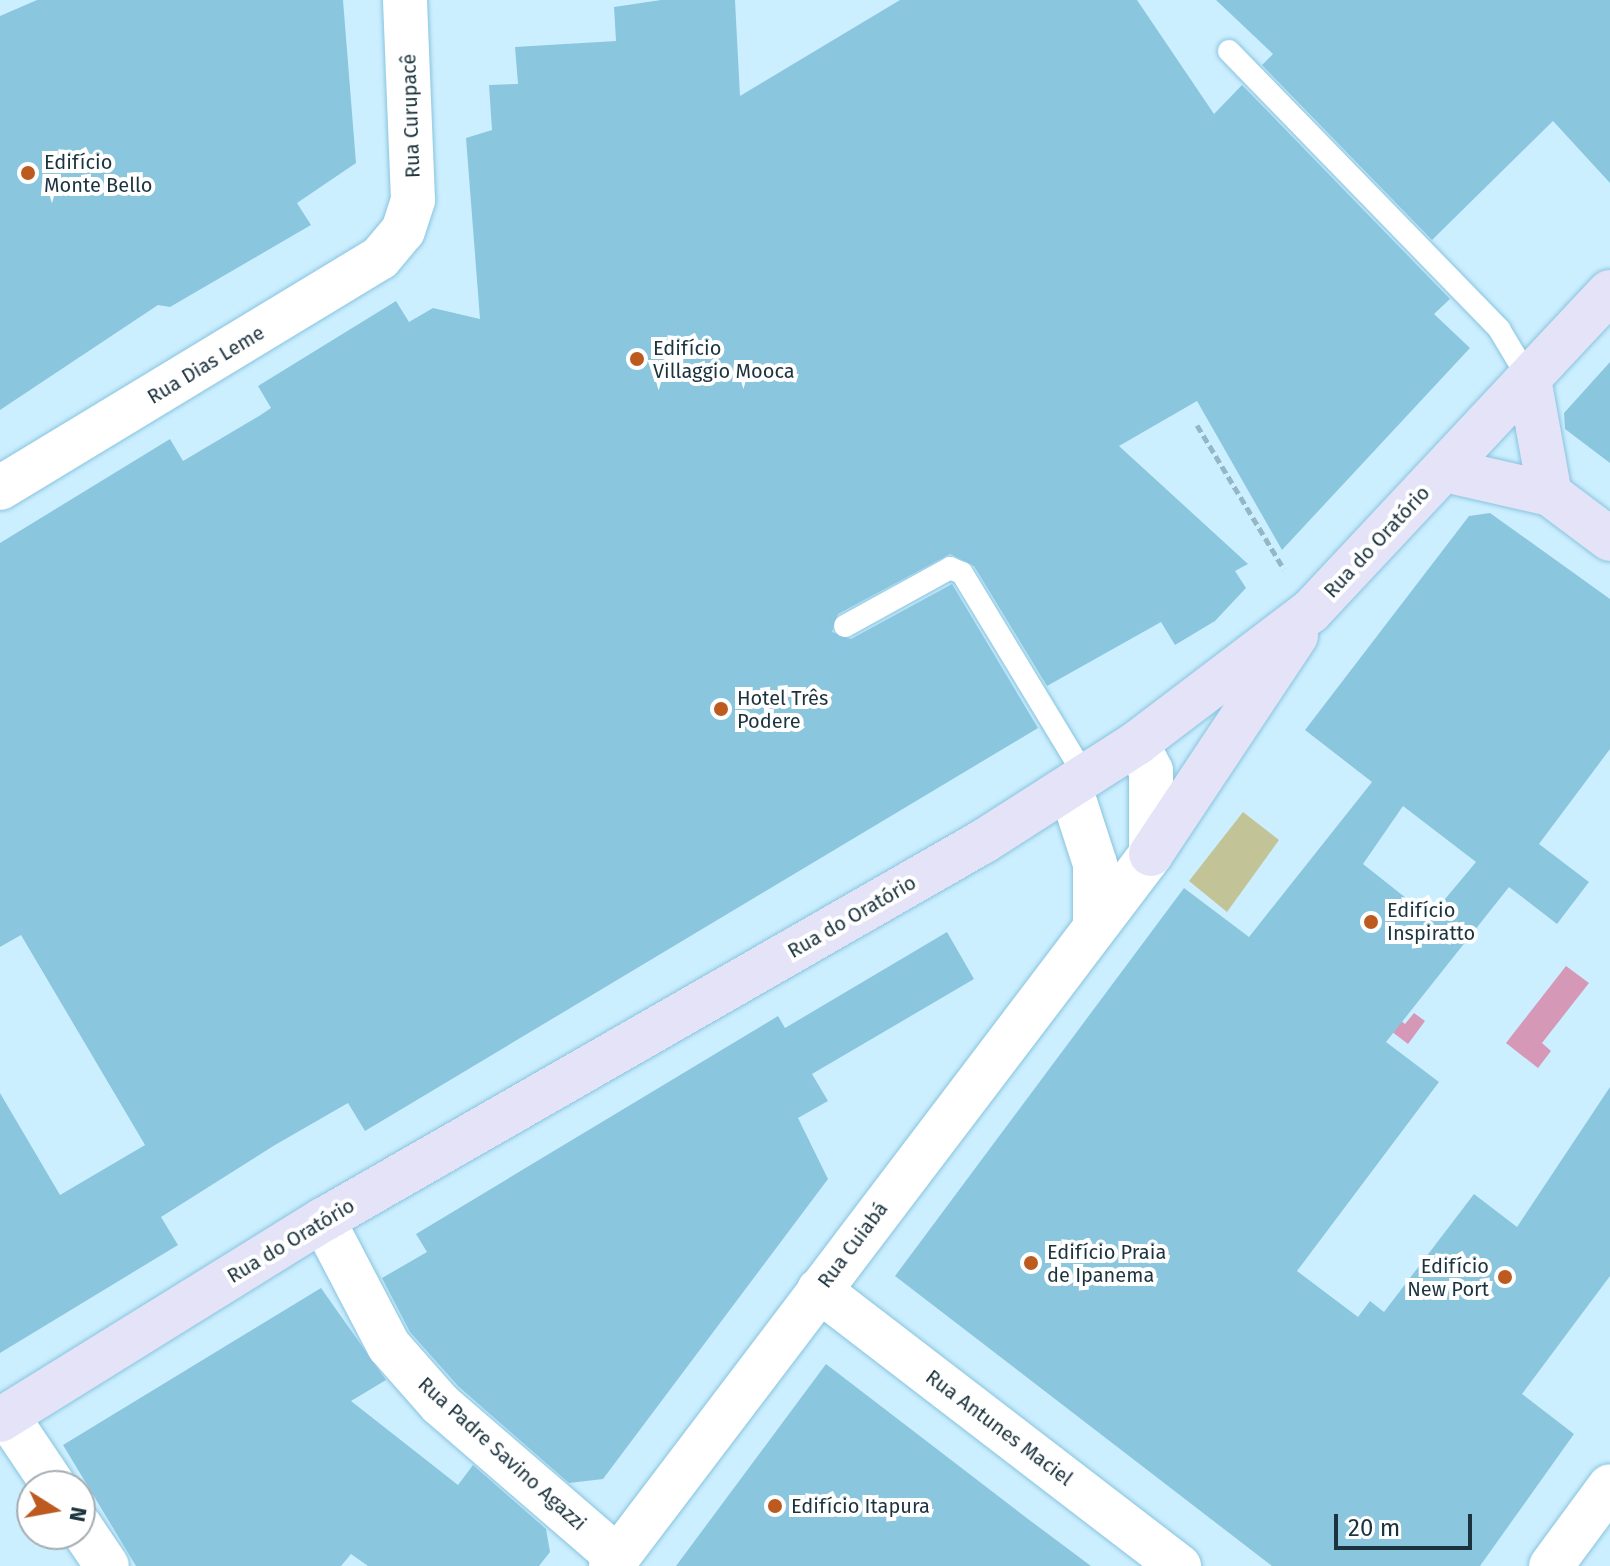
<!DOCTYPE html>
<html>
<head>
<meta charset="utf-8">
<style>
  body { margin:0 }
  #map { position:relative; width:1610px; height:1566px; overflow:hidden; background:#ccefff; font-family:"Fira Sans",sans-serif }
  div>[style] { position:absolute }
  .green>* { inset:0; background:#c3c398 }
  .water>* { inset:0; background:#d598b7 }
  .building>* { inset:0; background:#8bc6df }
  .path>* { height:5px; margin-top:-2.5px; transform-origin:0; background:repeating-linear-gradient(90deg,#96b6c4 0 8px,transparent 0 12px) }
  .roads { filter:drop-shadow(0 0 2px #89c4de) drop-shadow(0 0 2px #89c4de) }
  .lane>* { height:22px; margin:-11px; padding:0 11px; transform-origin:11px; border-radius:11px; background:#fff }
  .street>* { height:44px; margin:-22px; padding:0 22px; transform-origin:22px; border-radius:22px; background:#fff }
  .secondary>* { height:44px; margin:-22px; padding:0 22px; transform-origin:22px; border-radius:22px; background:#e5e3f7 }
  .dots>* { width:22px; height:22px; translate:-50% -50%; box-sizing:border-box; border:4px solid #fff; border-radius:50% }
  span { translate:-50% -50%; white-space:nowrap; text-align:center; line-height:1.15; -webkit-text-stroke:8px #fff; paint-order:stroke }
  .street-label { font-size:20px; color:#1b333e }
  .poi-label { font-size:20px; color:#1b333e }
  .left { translate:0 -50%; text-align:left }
  .right { translate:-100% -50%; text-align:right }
  .north { position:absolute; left:16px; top:1470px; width:80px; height:80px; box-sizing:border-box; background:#fff; border:2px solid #a4adb2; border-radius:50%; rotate:101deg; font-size:22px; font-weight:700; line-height:32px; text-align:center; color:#1b333e }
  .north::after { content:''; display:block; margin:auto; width:28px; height:36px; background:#bc5a1f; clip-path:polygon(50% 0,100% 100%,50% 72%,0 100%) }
  .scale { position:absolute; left:1334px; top:1514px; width:138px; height:36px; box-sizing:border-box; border:4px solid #1b333e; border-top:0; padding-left:10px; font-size:24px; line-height:28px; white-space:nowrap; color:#1b333e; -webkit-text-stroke:6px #fff; paint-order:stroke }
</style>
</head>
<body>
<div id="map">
  <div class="green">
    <i style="clip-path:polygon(1243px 812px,1279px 840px,1227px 912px,1189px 881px)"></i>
  </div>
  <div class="water">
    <i style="clip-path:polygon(1566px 966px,1589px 983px,1542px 1043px,1551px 1051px,1538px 1068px,1506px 1043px)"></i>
    <i style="clip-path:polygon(1337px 972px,1405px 1024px,1414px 1013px,1425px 1021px,1408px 1044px,1328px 983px)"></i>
  </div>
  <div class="building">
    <i style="clip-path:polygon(37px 0,343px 0,356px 163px,297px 203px,311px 225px,170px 307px,158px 305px,0 410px,0 16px)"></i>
    <i style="clip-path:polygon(661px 0,735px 0,740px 96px,900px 0,1137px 0,1214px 114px,1242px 85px,1450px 299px,1434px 314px,1470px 348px,1282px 550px,1197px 401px,1119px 446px,1248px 564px,1235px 571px,1246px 588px,1215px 621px,1175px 645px,1161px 622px,1047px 686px,974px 566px,950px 554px,838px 614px,832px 632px,851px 639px,952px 584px,1038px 728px,365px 1131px,348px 1103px,275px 1145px,161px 1217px,178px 1245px,0 1353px,0 1093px,60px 1195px,145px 1145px,21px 935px,0 947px,0 543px,170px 439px,183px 461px,259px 416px,271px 408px,258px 386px,396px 301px,409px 322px,433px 308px,480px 319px,466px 138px,492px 130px,489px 85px,518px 84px,515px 47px,616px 41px,614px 7px)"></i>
    <i style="clip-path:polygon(1216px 0,1610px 0,1610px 183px,1553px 121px,1432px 240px,1262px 65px,1273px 54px)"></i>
    <i style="clip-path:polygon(1610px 362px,1610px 463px,1565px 429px,1564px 413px)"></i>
    <i style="clip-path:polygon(evenodd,1490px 513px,1610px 599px,1610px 749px,1539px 844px,1589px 882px,1557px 924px,1509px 887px,1386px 1042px,1439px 1082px,1297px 1271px,1358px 1317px,1370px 1301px,1384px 1312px,1474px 1194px,1517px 1227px,1610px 1087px,1610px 1276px,1522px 1394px,1574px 1434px,1480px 1566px,1272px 1566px,895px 1276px,1184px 888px,1249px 937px,1372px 782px,1305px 730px,1469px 516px,1490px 513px,1403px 806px,1476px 862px,1430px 917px,1363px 864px,1403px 806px)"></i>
    <i style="clip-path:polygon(947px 932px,974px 979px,812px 1074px,828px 1101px,798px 1118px,828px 1179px,603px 1479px,569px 1483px,458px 1386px,410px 1332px,382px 1278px,427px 1252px,416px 1234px,778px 1016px,785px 1028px)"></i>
    <i style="clip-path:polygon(321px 1288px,386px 1380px,351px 1401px,458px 1485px,473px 1465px,546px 1529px,550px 1552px,539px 1566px,368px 1566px,351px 1554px,341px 1566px,136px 1566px,63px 1445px)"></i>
    <i style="clip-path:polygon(826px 1364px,1028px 1519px,1091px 1566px,676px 1566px)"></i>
  </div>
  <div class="path">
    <i style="left:1197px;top:425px;width:168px;rotate:58.9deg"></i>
  </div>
  <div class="roads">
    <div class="lane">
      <i style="left:1229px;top:51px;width:388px;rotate:45.8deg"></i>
      <i style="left:1499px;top:329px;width:58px;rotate:59deg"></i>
      <i style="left:845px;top:626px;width:120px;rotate:-28.9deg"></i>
      <i style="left:950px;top:568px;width:13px;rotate:23deg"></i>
      <i style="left:962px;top:573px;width:237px;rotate:58.8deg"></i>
    </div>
    <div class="street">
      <i style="left:0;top:488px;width:444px;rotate:-31.2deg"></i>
      <i style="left:380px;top:258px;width:35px;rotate:-50deg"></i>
      <i style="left:403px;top:231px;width:33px;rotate:-72deg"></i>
      <i style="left:413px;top:200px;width:200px;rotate:-92.3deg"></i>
      <i style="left:1070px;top:787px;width:81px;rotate:72deg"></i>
      <i style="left:1095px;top:864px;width:60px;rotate:90deg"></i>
      <i style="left:323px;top:1220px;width:142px;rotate:62.4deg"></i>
      <i style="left:389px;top:1346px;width:77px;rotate:48.7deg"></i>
      <i style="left:440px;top:1404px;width:234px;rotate:40.8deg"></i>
      <i style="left:819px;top:1290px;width:454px;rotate:37.5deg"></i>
      <i style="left:7px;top:1416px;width:84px;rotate:56.1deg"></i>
      <i style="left:80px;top:1526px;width:48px;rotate:56deg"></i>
      <i style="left:611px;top:1566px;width:894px;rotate:-52.82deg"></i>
      <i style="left:1151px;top:854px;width:83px;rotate:-90deg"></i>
      <i style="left:1151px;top:771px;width:31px;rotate:-117deg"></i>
      <i style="left:1551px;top:1566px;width:99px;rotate:-53.6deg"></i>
    </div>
    <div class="secondary">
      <i style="left:1529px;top:379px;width:117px;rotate:79.7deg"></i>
      <i style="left:1445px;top:470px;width:108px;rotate:12.9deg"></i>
      <i style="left:1550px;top:494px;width:75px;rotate:36.9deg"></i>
      <i style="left:1151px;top:854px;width:262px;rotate:-56.4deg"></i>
      <i style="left:0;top:1420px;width:380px;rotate:-31.8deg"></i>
      <i style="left:323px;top:1220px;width:762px;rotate:-29.83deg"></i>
      <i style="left:984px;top:841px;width:182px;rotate:-32.6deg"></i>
      <i style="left:1137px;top:743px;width:218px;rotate:-37.2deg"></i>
      <i style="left:1311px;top:611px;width:437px;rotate:-46.9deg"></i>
    </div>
  </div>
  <div class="dots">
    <i style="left:28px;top:173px;background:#bc5a1f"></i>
    <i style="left:637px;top:359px;background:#bc5a1f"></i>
    <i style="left:721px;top:709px;background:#bc5a1f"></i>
    <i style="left:1371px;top:922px;background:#bc5a1f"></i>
    <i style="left:1031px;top:1263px;background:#bc5a1f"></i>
    <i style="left:1505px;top:1277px;background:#bc5a1f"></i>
    <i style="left:775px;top:1506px;background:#bc5a1f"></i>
  </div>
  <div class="street-label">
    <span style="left:411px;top:116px;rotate:-92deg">Rua Curupacê</span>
    <span style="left:206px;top:365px;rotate:-31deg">Rua Dias Leme</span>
    <span style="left:1377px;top:542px;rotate:-47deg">Rua do Oratório</span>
    <span style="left:852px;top:917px;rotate:-30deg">Rua do Oratório</span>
    <span style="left:291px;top:1241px;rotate:-31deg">Rua do Oratório</span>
    <span style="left:853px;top:1245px;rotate:-53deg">Rua Cuiabá</span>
    <span style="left:999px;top:1428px;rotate:37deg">Rua Antunes Maciel</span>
    <span style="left:502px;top:1454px;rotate:42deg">Rua Padre Savino Agazzi</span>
  </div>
  <div class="poi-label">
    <span class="left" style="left:44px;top:174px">Edifício<br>Monte Bello</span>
    <span class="left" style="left:653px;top:360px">Edifício<br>Villaggio Mooca</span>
    <span class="left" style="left:737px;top:710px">Hotel Três<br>Podere</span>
    <span class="left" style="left:1387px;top:922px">Edifício<br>Inspiratto</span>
    <span class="left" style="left:1047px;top:1264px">Edifício Praia<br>de Ipanema</span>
    <span class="right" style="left:1489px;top:1278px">Edifício<br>New Port</span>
    <span class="left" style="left:791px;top:1506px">Edifício Itapura</span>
  </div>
  <div class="north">N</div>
  <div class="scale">20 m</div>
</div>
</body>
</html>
